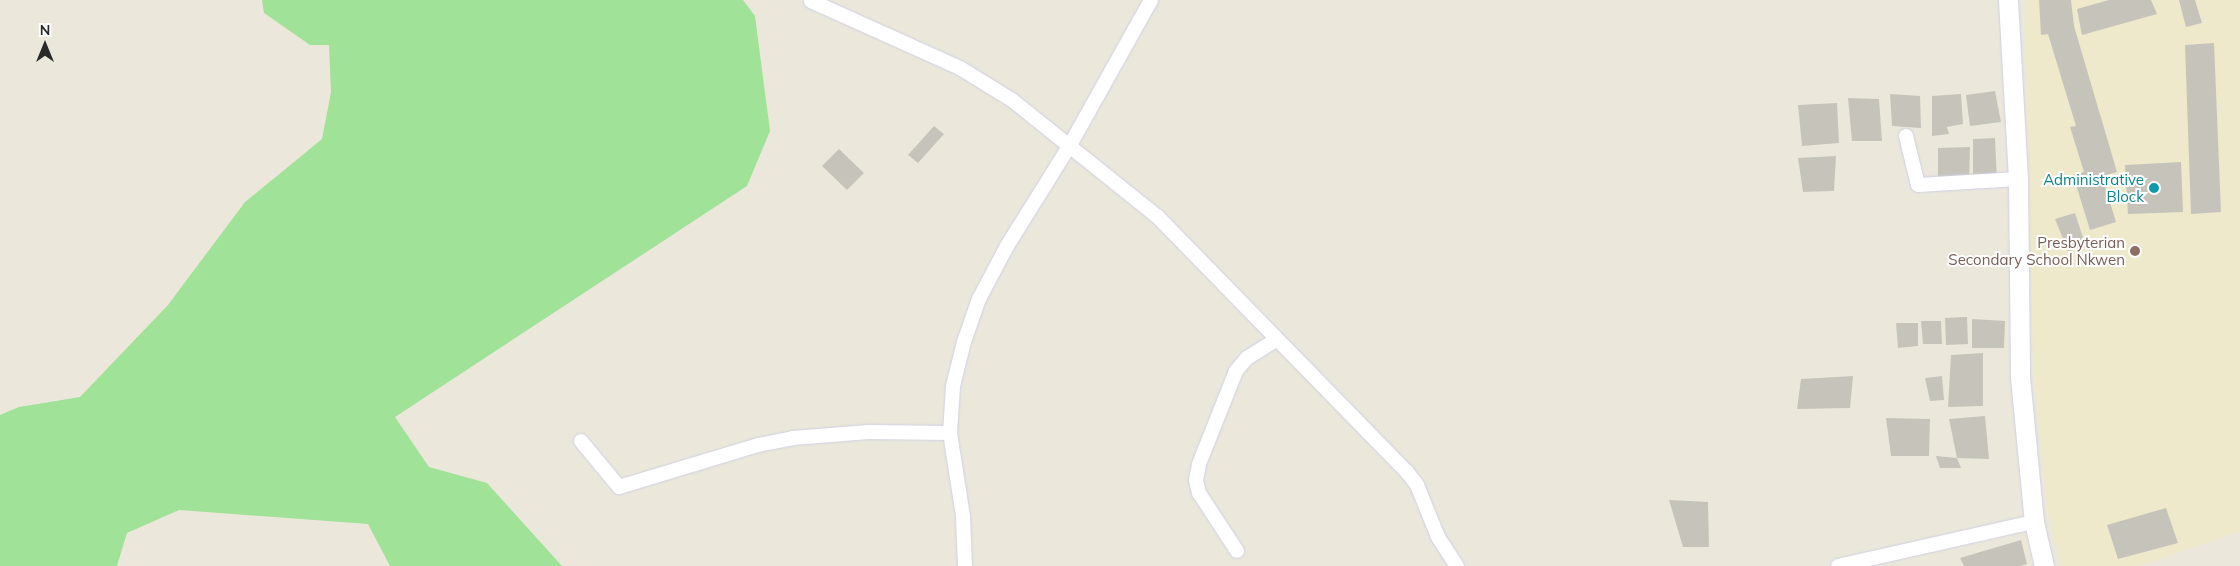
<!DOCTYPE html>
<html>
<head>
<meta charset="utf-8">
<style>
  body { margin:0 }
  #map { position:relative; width:2240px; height:566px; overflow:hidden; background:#ebe8db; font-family:Mulish,sans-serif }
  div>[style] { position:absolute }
  .education>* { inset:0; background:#ede9ca }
  .green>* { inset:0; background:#a0e297 }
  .building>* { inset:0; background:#c6c4ba }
  .roads { filter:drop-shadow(0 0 1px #d0d0e2) drop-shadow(0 0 1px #d0d0e2) }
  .street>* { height:14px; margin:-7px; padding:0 7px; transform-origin:7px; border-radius:7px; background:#fff }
  .secondary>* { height:19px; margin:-9.5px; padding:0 9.5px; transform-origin:9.5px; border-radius:9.5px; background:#fff }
  .dots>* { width:14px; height:14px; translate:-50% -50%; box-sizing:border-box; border:2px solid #fff; border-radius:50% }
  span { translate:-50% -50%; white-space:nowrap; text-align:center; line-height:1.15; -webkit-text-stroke:4px #fff; paint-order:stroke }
  .culture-label { font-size:15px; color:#0d838f }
  .right { translate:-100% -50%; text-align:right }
  .education-label { font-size:15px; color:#785e54 }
  .north { position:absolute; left:20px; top:20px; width:50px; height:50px; -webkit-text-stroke:4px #fff; paint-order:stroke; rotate:0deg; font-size:14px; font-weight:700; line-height:20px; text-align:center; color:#292929 }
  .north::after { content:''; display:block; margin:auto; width:18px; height:22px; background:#292929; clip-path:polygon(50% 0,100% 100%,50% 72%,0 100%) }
</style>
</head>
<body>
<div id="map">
  <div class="education">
    <i style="clip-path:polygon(2025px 0,2240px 0,2240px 531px,2140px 566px,2062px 566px,2048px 513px,2033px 363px)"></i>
  </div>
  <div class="green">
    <i style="clip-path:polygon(262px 0,743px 0,755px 16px,770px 131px,747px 186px,395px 417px,429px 467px,487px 483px,562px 566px,390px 566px,368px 524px,179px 510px,127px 533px,117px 566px,0 566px,0 415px,19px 407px,80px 397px,168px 305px,245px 202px,322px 139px,331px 92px,329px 45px,310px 45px,264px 13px)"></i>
  </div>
  <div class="building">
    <i style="clip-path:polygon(2039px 0,2071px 0,2074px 26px,2117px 172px,2102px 176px,2116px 222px,2090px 230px,2073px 175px,2084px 172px,2070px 127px,2076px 126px,2048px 34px,2041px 35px)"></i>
    <i style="clip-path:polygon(2109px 0,2151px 0,2157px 14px,2082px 35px,2077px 9px)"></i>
    <i style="clip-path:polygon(2179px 0,2195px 0,2202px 23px,2186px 27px)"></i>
    <i style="clip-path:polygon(2214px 43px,2221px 212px,2191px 214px,2185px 45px)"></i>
    <i style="clip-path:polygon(1995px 91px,2001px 122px,1970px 126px,1966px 95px)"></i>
    <i style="clip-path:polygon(1890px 94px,1920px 96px,1921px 128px,1892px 126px)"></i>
    <i style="clip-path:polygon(1961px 94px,1963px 124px,1947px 127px,1949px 134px,1932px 136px,1932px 96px)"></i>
    <i style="clip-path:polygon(1848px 98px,1879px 99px,1882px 141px,1852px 141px)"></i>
    <i style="clip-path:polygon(1837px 103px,1839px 143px,1802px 146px,1798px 105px)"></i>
    <i style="clip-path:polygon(934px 126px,944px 134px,918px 163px,908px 155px)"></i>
    <i style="clip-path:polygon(1995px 138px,1997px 181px,1973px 179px,1973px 139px)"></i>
    <i style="clip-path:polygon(1970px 147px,1969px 183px,1938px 179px,1938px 148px)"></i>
    <i style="clip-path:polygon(839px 149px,864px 173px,847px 190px,822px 166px)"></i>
    <i style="clip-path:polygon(1836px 156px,1834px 191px,1803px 192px,1798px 158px)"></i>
    <i style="clip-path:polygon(2181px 162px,2183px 212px,2128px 214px,2125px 165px)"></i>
    <i style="clip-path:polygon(2075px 213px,2086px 247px,2068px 251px,2055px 219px)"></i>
    <i style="clip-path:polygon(1967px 317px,1968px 344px,1946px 345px,1945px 318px)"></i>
    <i style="clip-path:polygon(1972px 319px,2005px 321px,2004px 348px,1972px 348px)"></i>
    <i style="clip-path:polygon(1921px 321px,1941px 321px,1942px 344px,1923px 344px)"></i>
    <i style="clip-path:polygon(1896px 323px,1918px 323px,1918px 346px,1898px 348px)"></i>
    <i style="clip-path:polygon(1983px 353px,1983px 406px,1948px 407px,1951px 355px)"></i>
    <i style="clip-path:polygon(1853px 376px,1850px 408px,1797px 409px,1801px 379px)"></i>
    <i style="clip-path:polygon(1942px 376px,1944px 400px,1930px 401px,1925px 378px)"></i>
    <i style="clip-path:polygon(1985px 416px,1989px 459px,1957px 458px,1949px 419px)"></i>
    <i style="clip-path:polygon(1886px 418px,1930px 419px,1929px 456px,1891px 456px)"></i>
    <i style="clip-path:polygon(1936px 456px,1957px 458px,1961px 468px,1940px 468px)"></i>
    <i style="clip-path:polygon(1669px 500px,1708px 502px,1709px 547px,1683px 547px)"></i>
    <i style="clip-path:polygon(2166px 508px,2178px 543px,2118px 559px,2107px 525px)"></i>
    <i style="clip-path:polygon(2021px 540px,2027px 564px,2020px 566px,1964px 566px,1960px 558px)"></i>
  </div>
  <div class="roads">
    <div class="street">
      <i style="left:811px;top:1px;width:163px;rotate:24.2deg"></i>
      <i style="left:960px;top:68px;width:61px;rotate:31.6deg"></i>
      <i style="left:1012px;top:100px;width:186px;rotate:38.7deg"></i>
      <i style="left:1157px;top:216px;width:358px;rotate:45.7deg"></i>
      <i style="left:1407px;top:472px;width:16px;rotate:52deg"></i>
      <i style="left:1417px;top:485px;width:56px;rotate:68deg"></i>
      <i style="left:1438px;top:537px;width:35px;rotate:57deg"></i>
      <i style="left:1906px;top:136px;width:50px;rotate:76.2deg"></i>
      <i style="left:1918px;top:185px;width:100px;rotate:-3.4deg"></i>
      <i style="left:581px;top:441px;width:60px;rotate:50.4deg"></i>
      <i style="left:619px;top:487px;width:145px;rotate:-16.8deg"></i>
      <i style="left:758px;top:445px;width:36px;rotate:-11deg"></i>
      <i style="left:793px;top:438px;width:76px;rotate:-4.5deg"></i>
      <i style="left:869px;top:432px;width:81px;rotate:0.7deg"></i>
      <i style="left:1237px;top:551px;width:69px;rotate:-123.2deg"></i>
      <i style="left:1199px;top:493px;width:13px;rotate:-103deg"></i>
      <i style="left:1196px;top:480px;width:16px;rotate:-79deg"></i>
      <i style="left:1199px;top:464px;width:100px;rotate:-68.3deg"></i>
      <i style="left:1236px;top:371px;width:17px;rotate:-50deg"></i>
      <i style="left:1247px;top:358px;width:34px;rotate:-32deg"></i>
      <i style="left:965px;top:566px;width:50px;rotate:-92.3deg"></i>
      <i style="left:963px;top:516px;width:84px;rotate:-98.9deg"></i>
      <i style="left:950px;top:433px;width:47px;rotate:-86.3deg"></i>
      <i style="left:953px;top:386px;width:45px;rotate:-76deg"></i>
      <i style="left:964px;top:342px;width:46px;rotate:-70.8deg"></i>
      <i style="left:979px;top:299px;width:60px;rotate:-62.2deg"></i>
      <i style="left:1007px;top:246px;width:119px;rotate:-58deg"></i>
      <i style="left:1070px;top:145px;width:166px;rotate:-60.8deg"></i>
      <i style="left:1838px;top:566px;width:201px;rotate:-12.7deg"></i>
    </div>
    <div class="secondary">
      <i style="left:2008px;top:0;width:179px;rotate:86.8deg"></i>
      <i style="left:2018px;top:179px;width:198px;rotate:89.4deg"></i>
      <i style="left:2020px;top:377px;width:146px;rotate:84.5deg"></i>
      <i style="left:2034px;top:522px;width:45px;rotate:77.2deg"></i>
    </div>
  </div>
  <div class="dots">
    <i style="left:2154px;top:188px;background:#0f9aa8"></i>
    <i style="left:2135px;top:251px;background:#8d6e63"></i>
  </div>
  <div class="culture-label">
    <span class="right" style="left:2144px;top:188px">Administrative<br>Block</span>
  </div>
  <div class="education-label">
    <span class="right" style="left:2125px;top:251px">Presbyterian<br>Secondary School Nkwen</span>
  </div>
  <div class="north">N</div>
</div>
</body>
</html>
